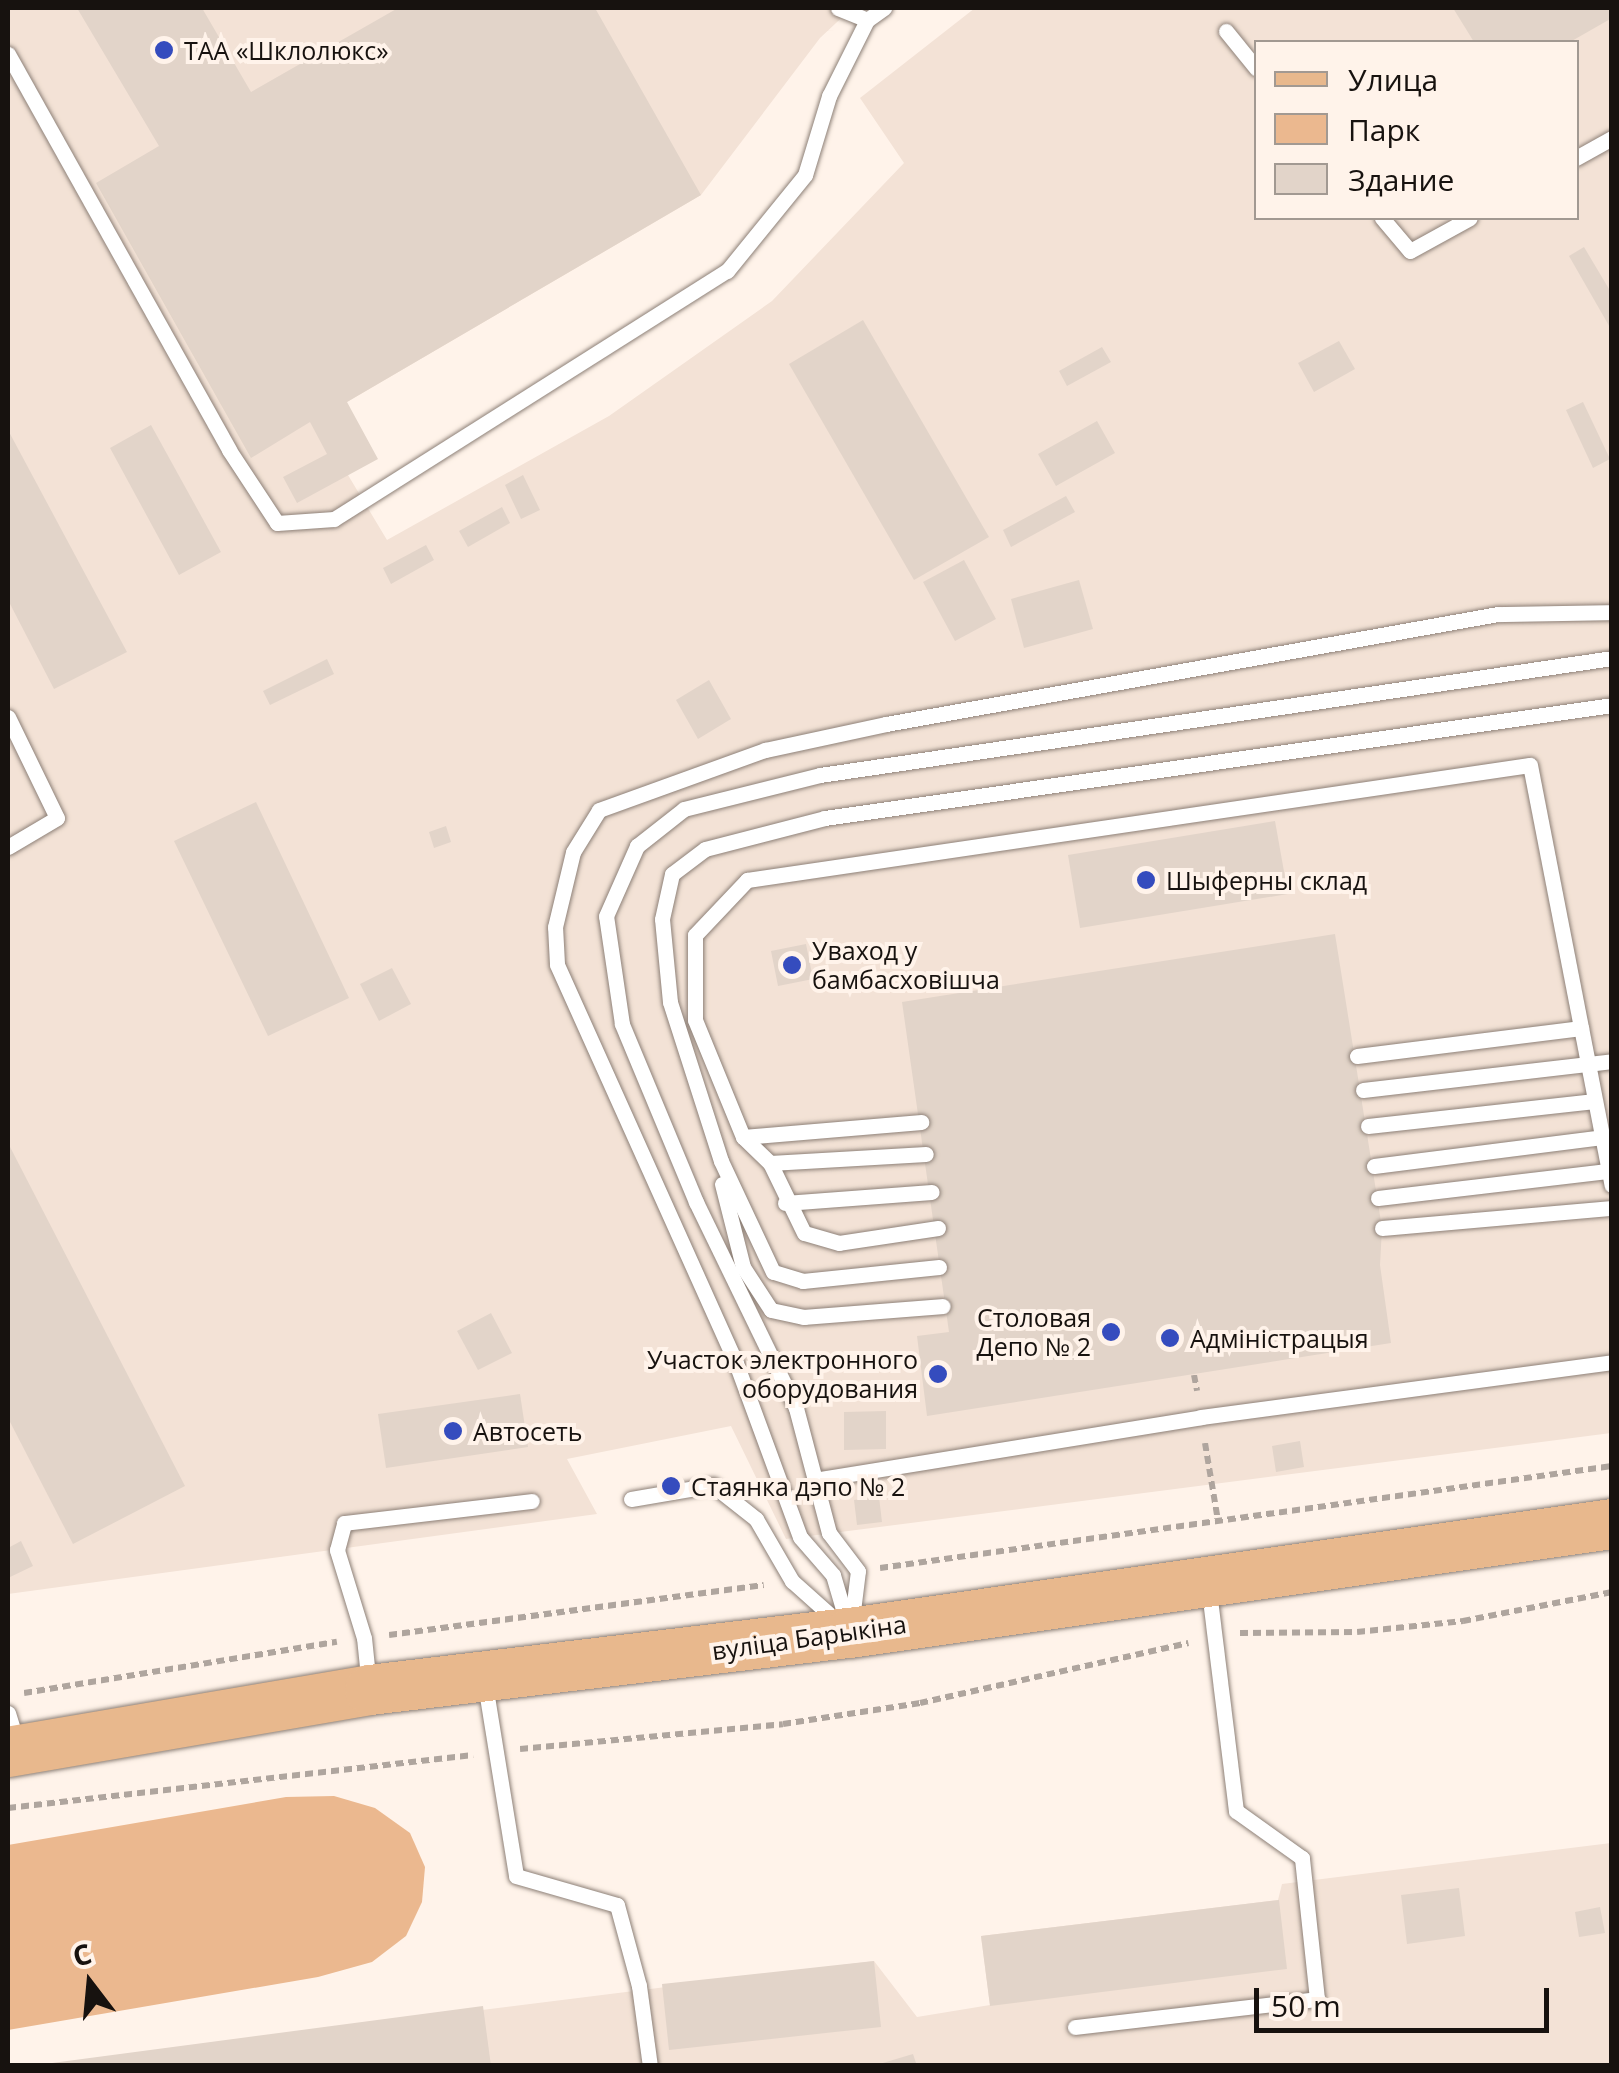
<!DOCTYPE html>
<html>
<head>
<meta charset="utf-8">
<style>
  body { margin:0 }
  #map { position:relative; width:1619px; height:2073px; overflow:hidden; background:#fff3ea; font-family:"Open Sans",sans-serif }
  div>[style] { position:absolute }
  .built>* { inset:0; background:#f3e2d6 }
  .green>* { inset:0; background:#ebb88f }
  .building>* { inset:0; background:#e2d4c9 }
  .path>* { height:6px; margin-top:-3px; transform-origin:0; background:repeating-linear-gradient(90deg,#afa59e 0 8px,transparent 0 13px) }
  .roads { filter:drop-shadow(0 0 2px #8d8077) drop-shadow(0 0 2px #8d8077) }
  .service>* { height:15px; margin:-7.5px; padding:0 7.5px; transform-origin:7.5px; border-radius:7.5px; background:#fff }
  .primary>* { height:50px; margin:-25px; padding:0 25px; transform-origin:25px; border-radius:25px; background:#e8b88d }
  .dots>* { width:28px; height:28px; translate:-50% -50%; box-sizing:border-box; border:5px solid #fff3ea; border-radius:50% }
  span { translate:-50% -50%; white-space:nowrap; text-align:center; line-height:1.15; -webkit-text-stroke:8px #fff3ea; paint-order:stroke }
  .poi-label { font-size:25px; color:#17120f }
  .left { translate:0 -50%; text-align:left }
  .right { translate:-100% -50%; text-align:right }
  .street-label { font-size:25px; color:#17120f }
  .frame { position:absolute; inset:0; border:10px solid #17120f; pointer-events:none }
  .legend { position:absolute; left:1254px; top:40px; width:325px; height:180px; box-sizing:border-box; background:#fff3ea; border:2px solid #a29992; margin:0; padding:12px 18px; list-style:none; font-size:30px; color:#17120f }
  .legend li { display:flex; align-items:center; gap:20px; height:50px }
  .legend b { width:50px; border:2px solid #a29992 }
  .north { position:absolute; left:40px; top:1933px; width:100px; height:100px; -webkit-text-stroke:8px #fff3ea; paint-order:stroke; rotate:344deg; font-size:28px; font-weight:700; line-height:40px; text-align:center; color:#17120f }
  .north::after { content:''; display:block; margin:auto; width:35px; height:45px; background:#17120f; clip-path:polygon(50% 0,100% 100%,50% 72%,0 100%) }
  .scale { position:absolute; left:1254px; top:1988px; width:295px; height:45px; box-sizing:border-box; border:5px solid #17120f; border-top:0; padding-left:12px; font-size:30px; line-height:35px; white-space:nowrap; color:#17120f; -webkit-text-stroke:8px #fff3ea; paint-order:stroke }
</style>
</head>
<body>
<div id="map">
  <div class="built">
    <i style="clip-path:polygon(evenodd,8px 8px,852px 8px,820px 38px,701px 195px,347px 402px,348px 475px,387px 540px,609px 416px,772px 301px,904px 163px,860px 98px,975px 8px,1611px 8px,1611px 1433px,786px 1539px,731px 1426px,567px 1459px,597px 1514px,8px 1594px,8px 8px,1256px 42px,1576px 42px,1576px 218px,1256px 218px,1256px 42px)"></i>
    <i style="clip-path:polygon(1611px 1843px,1611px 2065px,34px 2066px,874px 1961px,917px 2017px,990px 2005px,981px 1936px,1278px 1900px,1282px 1884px)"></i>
  </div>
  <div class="green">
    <i style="clip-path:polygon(334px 1796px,375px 1808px,410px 1833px,425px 1867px,422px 1902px,406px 1936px,372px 1962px,318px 1977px,8px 2030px,8px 1845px,286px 1797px)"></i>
  </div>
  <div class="building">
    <i style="clip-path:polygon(77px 8px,202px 8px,251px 92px,398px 8px,595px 8px,701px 195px,347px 402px,378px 459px,297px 503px,283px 477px,327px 454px,310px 422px,251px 458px,96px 183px,159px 146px)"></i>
    <i style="clip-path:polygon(1453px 8px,1612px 8px,1612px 18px,1570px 42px,1474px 42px)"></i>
    <i style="clip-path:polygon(1584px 247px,1612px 294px,1612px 331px,1569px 256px)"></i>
    <i style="clip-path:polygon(863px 320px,989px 537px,914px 580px,789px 364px)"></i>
    <i style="clip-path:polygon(1339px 341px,1355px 369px,1314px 392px,1298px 363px)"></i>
    <i style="clip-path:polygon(1102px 347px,1111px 362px,1067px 386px,1059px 371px)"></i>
    <i style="clip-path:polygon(1583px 402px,1610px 459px,1593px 468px,1566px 410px)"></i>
    <i style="clip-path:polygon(1097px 421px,1115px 453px,1056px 486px,1038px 454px)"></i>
    <i style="clip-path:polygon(151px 425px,221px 552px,179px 575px,110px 448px)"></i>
    <i style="clip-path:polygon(8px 430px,127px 652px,54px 689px,8px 600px)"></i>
    <i style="clip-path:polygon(523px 475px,540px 510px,521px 519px,505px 485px)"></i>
    <i style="clip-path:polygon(1066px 496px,1075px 512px,1011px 547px,1003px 530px)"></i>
    <i style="clip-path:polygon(502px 507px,510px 523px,468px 547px,459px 531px)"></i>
    <i style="clip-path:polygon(426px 545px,434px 560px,391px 584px,383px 568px)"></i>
    <i style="clip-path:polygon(964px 560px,996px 619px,955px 641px,923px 582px)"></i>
    <i style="clip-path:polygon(1079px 580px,1093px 629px,1024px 648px,1011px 599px)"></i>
    <i style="clip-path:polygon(327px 659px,334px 674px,270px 705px,263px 691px)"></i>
    <i style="clip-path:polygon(709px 680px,731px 719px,698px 739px,676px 700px)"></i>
    <i style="clip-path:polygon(256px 802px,349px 998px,268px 1036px,174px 841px)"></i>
    <i style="clip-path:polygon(1275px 821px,1288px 894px,1080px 928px,1068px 855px)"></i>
    <i style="clip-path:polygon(446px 826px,451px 842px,434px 848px,429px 832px)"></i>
    <i style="clip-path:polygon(1335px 934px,1382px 1228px,1380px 1265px,1391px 1343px,927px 1416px,917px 1336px,949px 1332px,902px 1002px)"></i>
    <i style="clip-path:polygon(806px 944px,813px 979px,778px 986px,771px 951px)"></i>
    <i style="clip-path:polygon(392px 968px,411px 1004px,379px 1021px,360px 984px)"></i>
    <i style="clip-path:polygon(8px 1143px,185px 1486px,73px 1544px,8px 1418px)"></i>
    <i style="clip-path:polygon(491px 1313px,512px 1353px,478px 1370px,457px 1331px)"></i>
    <i style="clip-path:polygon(520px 1394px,528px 1447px,386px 1468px,378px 1414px)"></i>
    <i style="clip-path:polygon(886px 1411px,886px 1449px,844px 1450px,844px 1412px)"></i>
    <i style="clip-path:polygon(1300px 1441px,1304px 1467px,1276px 1472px,1272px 1446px)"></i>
    <i style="clip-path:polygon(879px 1497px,882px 1522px,857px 1525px,854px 1500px)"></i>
    <i style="clip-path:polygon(21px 1541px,33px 1566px,8px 1578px,8px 1548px)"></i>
    <i style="clip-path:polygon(1459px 1888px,1465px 1936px,1407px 1944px,1401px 1895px)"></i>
    <i style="clip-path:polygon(1279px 1900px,1287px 1969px,990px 2006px,981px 1936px)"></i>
    <i style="clip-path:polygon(1600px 1907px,1605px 1933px,1579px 1937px,1575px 1912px)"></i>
    <i style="clip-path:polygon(874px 1961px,881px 2027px,669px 2050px,662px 1984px)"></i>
    <i style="clip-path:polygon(483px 2006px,491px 2066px,52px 2066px,52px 2063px)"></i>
    <i style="clip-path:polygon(913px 2054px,917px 2066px,877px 2066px,876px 2065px)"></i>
  </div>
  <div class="path">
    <i style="left:1194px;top:1375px;width:16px;rotate:79deg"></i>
    <i style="left:1205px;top:1443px;width:79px;rotate:80.5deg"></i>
    <i style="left:880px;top:1568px;width:739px;rotate:-7.93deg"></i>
    <i style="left:1240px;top:1633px;width:117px;rotate:-0.5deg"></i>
    <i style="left:1357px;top:1632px;width:107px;rotate:-5.9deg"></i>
    <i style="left:1463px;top:1621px;width:152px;rotate:-11deg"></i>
    <i style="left:389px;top:1635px;width:378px;rotate:-7.6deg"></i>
    <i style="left:24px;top:1693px;width:317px;rotate:-9.3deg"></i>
    <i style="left:520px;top:1749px;width:264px;rotate:-5.4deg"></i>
    <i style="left:783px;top:1724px;width:139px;rotate:-8.7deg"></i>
    <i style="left:920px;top:1703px;width:275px;rotate:-12.6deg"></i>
    <i style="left:8px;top:1808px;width:468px;rotate:-6.5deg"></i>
  </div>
  <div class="roads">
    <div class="service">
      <i style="left:838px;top:8px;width:31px;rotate:22deg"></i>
      <i style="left:1226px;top:31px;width:48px;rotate:51deg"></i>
      <i style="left:8px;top:54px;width:453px;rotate:60.8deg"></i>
      <i style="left:229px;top:450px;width:87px;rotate:56.7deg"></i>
      <i style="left:277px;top:523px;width:57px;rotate:-4deg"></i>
      <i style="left:334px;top:519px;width:465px;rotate:-32.3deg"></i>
      <i style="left:727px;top:271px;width:124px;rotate:-50.9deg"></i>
      <i style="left:805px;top:175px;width:83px;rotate:-73.1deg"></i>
      <i style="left:829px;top:96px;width:85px;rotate:-63.4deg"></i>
      <i style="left:867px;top:20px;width:21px;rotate:-35deg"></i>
      <i style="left:1576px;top:158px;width:41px;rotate:-29.1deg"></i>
      <i style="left:1382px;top:218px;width:43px;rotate:49.7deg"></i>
      <i style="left:1410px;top:251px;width:68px;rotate:-28.8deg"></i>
      <i style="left:8px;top:717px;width:112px;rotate:64.1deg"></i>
      <i style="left:57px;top:818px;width:57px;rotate:149.4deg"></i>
      <i style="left:1357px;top:1056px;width:226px;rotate:-7.1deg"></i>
      <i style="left:1363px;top:1090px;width:251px;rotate:-6.6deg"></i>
      <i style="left:1368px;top:1126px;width:228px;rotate:-6.3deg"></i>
      <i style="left:743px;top:1137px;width:179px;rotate:-4.8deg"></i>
      <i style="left:770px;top:1163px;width:156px;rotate:-3.3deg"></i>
      <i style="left:1374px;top:1166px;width:230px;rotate:-7.2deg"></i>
      <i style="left:722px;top:1184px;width:86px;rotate:75.8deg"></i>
      <i style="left:743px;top:1267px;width:51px;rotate:56.9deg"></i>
      <i style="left:771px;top:1310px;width:34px;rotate:12deg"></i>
      <i style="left:804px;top:1317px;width:139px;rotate:-4.5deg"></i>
      <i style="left:1378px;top:1198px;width:233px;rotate:-6.7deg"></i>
      <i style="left:785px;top:1203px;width:147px;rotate:-4.3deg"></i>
      <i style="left:938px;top:1228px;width:100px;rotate:171.4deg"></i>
      <i style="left:839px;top:1243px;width:36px;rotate:-164deg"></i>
      <i style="left:804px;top:1233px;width:78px;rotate:-115.9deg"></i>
      <i style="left:770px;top:1163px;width:37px;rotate:-136deg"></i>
      <i style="left:743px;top:1137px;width:126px;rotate:-112.3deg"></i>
      <i style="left:695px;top:1020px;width:85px;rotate:-90deg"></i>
      <i style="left:695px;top:935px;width:76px;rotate:-46.6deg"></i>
      <i style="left:747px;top:880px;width:791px;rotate:-8.36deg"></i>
      <i style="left:1530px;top:765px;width:428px;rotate:79deg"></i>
      <i style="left:1382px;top:1228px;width:231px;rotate:-5deg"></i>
      <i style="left:939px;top:1267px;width:137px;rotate:174.1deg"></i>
      <i style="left:803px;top:1281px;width:31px;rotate:-163deg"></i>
      <i style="left:773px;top:1272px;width:123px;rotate:-115.1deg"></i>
      <i style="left:721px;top:1161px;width:167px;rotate:-107.8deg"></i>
      <i style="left:670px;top:1002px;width:83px;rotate:-95.5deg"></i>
      <i style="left:662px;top:919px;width:46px;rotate:-77.5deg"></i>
      <i style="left:672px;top:874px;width:41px;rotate:-37.1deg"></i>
      <i style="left:705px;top:849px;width:124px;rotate:-14.5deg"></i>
      <i style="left:825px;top:818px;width:795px;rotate:-8.17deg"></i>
      <i style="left:814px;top:1480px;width:392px;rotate:-9.2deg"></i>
      <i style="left:1201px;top:1417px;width:415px;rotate:-7.6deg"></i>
      <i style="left:631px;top:1499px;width:83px;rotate:-9.7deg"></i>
      <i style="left:713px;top:1485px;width:55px;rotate:38.3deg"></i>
      <i style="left:756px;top:1519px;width:72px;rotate:59.9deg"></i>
      <i style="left:792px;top:1581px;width:63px;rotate:41.8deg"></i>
      <i style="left:848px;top:1626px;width:53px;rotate:-106.4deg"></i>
      <i style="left:833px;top:1575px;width:50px;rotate:-131deg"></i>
      <i style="left:800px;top:1537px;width:185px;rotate:-110.2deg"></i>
      <i style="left:736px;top:1363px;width:437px;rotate:-114.2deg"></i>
      <i style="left:557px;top:964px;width:37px;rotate:-93deg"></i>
      <i style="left:555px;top:927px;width:77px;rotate:-76.5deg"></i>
      <i style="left:573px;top:852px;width:49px;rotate:-58.2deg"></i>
      <i style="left:599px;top:810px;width:177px;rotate:-19.9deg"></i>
      <i style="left:765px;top:750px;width:124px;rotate:-12.1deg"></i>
      <i style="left:886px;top:724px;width:622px;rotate:-10.19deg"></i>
      <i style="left:1498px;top:614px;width:114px;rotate:-1deg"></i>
      <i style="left:851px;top:1627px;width:56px;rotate:-82.9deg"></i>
      <i style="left:858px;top:1571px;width:48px;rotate:-127.3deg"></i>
      <i style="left:829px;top:1533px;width:129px;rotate:-104.8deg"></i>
      <i style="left:796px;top:1408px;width:229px;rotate:-115.9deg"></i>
      <i style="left:696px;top:1202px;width:193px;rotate:-112.6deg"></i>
      <i style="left:622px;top:1024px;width:109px;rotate:-98.4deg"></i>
      <i style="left:606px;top:916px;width:77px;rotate:-66.1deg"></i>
      <i style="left:637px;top:846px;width:60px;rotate:-38.2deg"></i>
      <i style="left:684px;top:809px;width:140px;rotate:-14deg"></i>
      <i style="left:820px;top:775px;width:801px;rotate:-8.4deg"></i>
      <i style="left:485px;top:1684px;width:194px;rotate:80.8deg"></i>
      <i style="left:516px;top:1876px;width:105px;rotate:16deg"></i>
      <i style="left:617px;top:1905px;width:84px;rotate:74.8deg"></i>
      <i style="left:639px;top:1986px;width:81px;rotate:82.2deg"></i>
      <i style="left:369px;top:1686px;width:48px;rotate:-95.9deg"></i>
      <i style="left:364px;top:1638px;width:92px;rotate:-107.1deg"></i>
      <i style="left:337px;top:1550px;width:28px;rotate:-75deg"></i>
      <i style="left:344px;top:1523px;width:189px;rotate:-6.7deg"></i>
      <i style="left:8px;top:1713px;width:34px;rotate:73deg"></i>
      <i style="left:1075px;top:2027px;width:244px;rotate:-6.6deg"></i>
      <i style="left:1317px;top:1999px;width:142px;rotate:-96.1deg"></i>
      <i style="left:1302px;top:1858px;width:81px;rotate:-144.5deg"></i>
      <i style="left:1236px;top:1811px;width:223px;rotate:-97deg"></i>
    </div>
    <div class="primary">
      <i style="left:8px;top:1752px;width:367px;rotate:-9.7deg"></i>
      <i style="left:370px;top:1690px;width:483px;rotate:-6.8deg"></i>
      <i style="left:850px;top:1633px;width:770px;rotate:-8.14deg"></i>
    </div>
  </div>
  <div class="dots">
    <i style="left:164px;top:50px;background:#354cbe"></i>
    <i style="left:1146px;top:880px;background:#354cbe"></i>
    <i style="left:792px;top:965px;background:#354cbe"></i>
    <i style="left:1111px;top:1332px;background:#354cbe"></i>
    <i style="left:1170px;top:1338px;background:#354cbe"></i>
    <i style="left:938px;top:1374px;background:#354cbe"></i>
    <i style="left:453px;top:1431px;background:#354cbe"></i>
    <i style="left:671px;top:1486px;background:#354cbe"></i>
  </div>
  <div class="poi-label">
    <span class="left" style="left:184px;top:50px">ТАА «Шклолюкс»</span>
    <span class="left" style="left:1166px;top:880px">Шыферны склад</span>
    <span class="left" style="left:812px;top:965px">Уваход у<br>бамбасховішча</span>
    <span class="right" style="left:1091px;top:1332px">Столовая<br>Депо № 2</span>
    <span class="left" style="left:1190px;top:1338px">Адміністрацыя</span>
    <span class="right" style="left:918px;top:1374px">Участок электронного<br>оборудования</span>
    <span class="left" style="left:473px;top:1431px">Автосеть</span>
    <span class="left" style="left:691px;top:1486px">Стаянка дэпо № 2</span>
  </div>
  <div class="street-label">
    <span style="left:809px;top:1637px;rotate:-8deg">вуліца Барыкіна</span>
  </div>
  <div class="frame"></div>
  <ul class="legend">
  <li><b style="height:12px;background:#e8b88d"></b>Улица</li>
  <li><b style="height:28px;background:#ebb88f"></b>Парк</li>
  <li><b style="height:28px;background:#e2d4c9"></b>Здание</li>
  </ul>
  <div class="north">С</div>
  <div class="scale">50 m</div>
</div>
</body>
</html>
